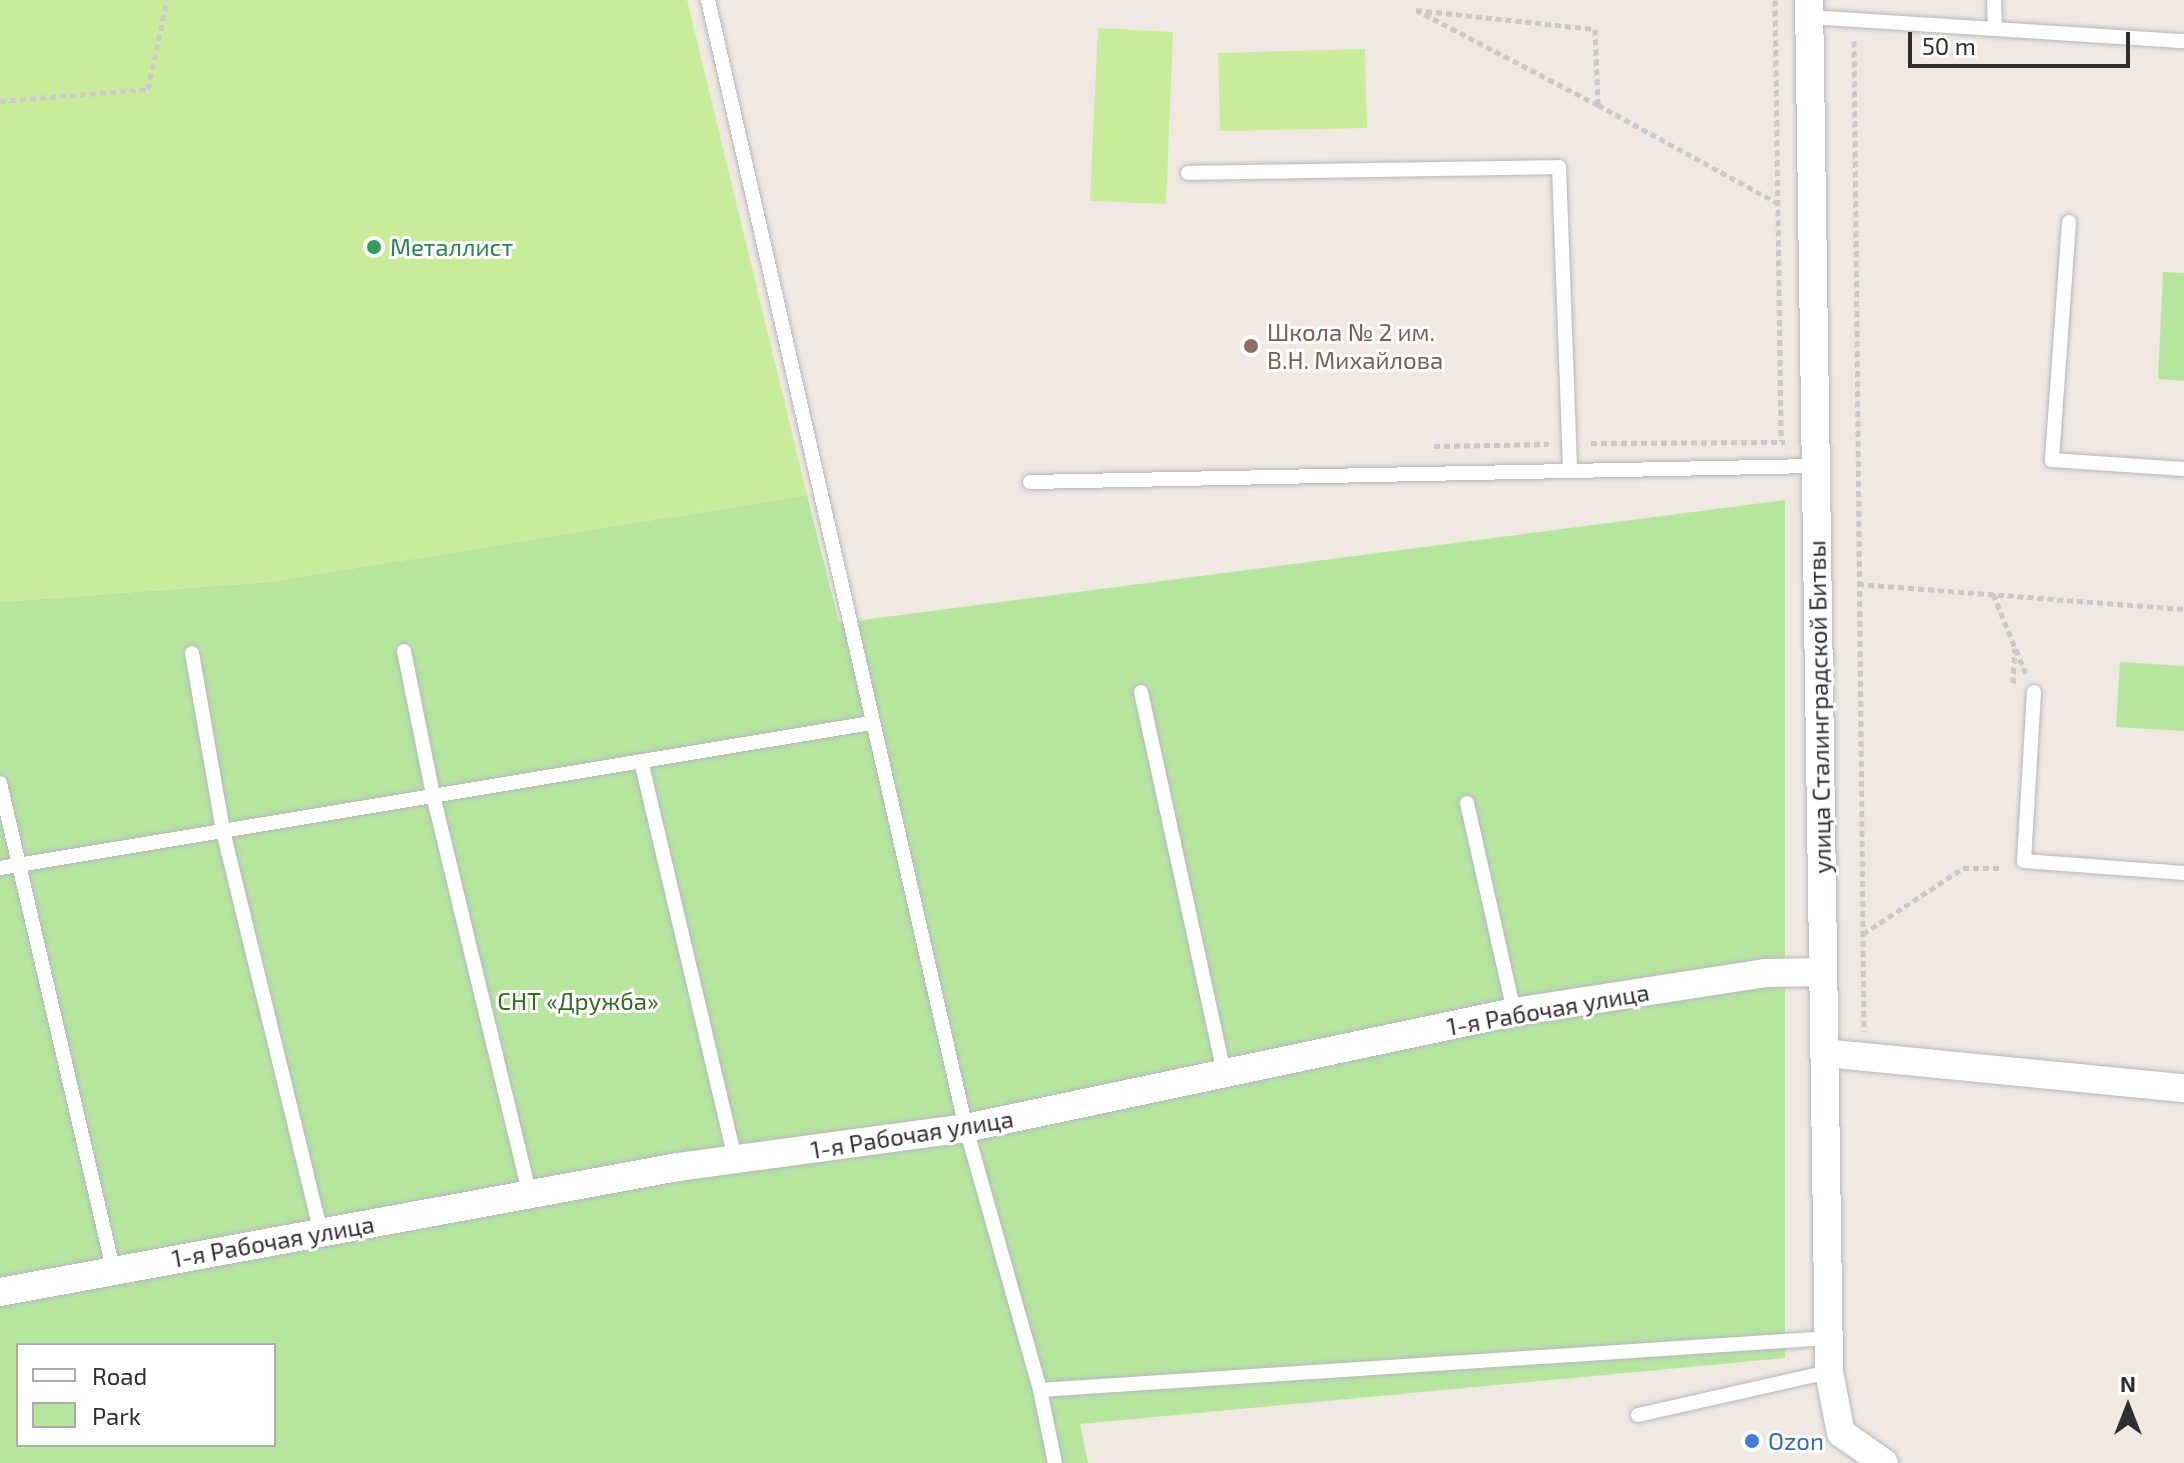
<!DOCTYPE html>
<html>
<head>
<meta charset="utf-8">
<style>
  body { margin:0 }
  #map { position:relative; width:2184px; height:1463px; overflow:hidden; background:#efe9e1; font-family:"Exo 2",sans-serif }
  div>[style] { position:absolute }
  .green>* { inset:0; background:#b6e59e }
  .pitch>* { inset:0; background:#c9ec9a }
  .path>* { height:5px; margin-top:-2.5px; transform-origin:0; background:repeating-linear-gradient(90deg,#c9c9c9 0 6px,transparent 0 10px) }
  .roads { filter:drop-shadow(0 0 2px #b4b7c1) drop-shadow(0 0 2px #b4b7c1) }
  .service>* { height:14px; margin:-7px; padding:0 7px; transform-origin:7px; border-radius:7px; background:#fff }
  .minor>* { height:28px; margin:-14px; padding:0 14px; transform-origin:14px; border-radius:14px; background:#fff }
  .dots>* { width:22px; height:22px; translate:-50% -50%; box-sizing:border-box; border:4px solid #fff; border-radius:50% }
  span { translate:-50% -50%; white-space:nowrap; text-align:center; line-height:1.15; -webkit-text-stroke:6px #fff; paint-order:stroke }
  .leisure-label { font-size:24px; color:#27864d }
  .left { translate:0 -50%; text-align:left }
  .education-label { font-size:24px; color:#785e54 }
  .street-label { font-size:24px; color:#2e2e2e }
  .park-label { font-size:24px; color:#2c6e1b }
  .shop-label { font-size:24px; color:#366cbe }
  .legend { position:absolute; left:16px; top:1343px; width:260px; height:104px; box-sizing:border-box; background:#fff; border:2px solid #ababab; margin:0; padding:10px 14px; list-style:none; font-size:24px; color:#2e2e2e }
  .legend li { display:flex; align-items:center; gap:16px; height:40px }
  .legend b { width:40px; border:2px solid #ababab }
  .north { position:absolute; left:2088px; top:1367px; width:80px; height:80px; -webkit-text-stroke:6px #fff; paint-order:stroke; rotate:0deg; font-size:22px; font-weight:700; line-height:32px; text-align:center; color:#2e2e2e }
  .north::after { content:''; display:block; margin:auto; width:28px; height:36px; background:#2e2e2e; clip-path:polygon(50% 0,100% 100%,50% 72%,0 100%) }
  .scale { position:absolute; left:1908px; top:32px; width:222px; height:36px; box-sizing:border-box; border:4px solid #2e2e2e; border-top:0; padding-left:10px; font-size:24px; line-height:28px; white-space:nowrap; color:#2e2e2e; -webkit-text-stroke:6px #fff; paint-order:stroke }
</style>
</head>
<body>
<div id="map">
  <div class="green">
    <i style="clip-path:polygon(2163px 272px,2184px 273px,2184px 381px,2158px 379px)"></i>
    <i style="clip-path:polygon(evenodd,807px 495px,839px 623px,1785px 500px,1785px 1358px,1080px 1424px,1088px 1463px,0 1463px,0 602px,270px 582px,807px 495px,18px 1345px,274px 1345px,274px 1445px,18px 1445px,18px 1345px)"></i>
    <i style="clip-path:polygon(2120px 662px,2184px 666px,2184px 731px,2116px 727px)"></i>
  </div>
  <div class="pitch">
    <i style="clip-path:polygon(0 0,687px 0,807px 495px,270px 582px,0 602px)"></i>
    <i style="clip-path:polygon(1098px 28px,1173px 32px,1166px 204px,1090px 201px)"></i>
    <i style="clip-path:polygon(1365px 49px,1367px 128px,1220px 131px,1218px 53px)"></i>
  </div>
  <div class="path">
    <i style="left:1775px;top:0;width:441px;rotate:89.2deg"></i>
    <i style="left:1854px;top:41px;width:990px;rotate:89.42deg"></i>
    <i style="left:0;top:101px;width:148px;rotate:-4.6deg"></i>
    <i style="left:148px;top:89px;width:91px;rotate:-77.9deg"></i>
    <i style="left:1598px;top:105px;width:205px;rotate:-152.4deg"></i>
    <i style="left:1416px;top:10px;width:180px;rotate:6.1deg"></i>
    <i style="left:1595px;top:29px;width:76px;rotate:87.7deg"></i>
    <i style="left:1598px;top:105px;width:205px;rotate:28.6deg"></i>
    <i style="left:1591px;top:443px;width:194px;rotate:-0.3deg"></i>
    <i style="left:1434px;top:446px;width:115px;rotate:-1deg"></i>
    <i style="left:1858px;top:584px;width:327px;rotate:4.4deg"></i>
    <i style="left:1993px;top:594px;width:87px;rotate:67.6deg"></i>
    <i style="left:2013px;top:683px;width:35px;rotate:-87deg"></i>
    <i style="left:1863px;top:934px;width:120px;rotate:-33.4deg"></i>
    <i style="left:1963px;top:868px;width:39px"></i>
  </div>
  <div class="roads">
    <div class="service">
      <i style="left:708px;top:0;width:1157px;rotate:77.12deg"></i>
      <i style="left:966px;top:1128px;width:272px;rotate:74.2deg"></i>
      <i style="left:1040px;top:1390px;width:75px;rotate:78.4deg"></i>
      <i style="left:1994px;top:0;width:28px;rotate:88deg"></i>
      <i style="left:1809px;top:17px;width:376px;rotate:3.7deg"></i>
      <i style="left:1188px;top:173px;width:371px;rotate:-0.9deg"></i>
      <i style="left:1559px;top:167px;width:304px;rotate:87.9deg"></i>
      <i style="left:2069px;top:222px;width:239px;rotate:94.1deg"></i>
      <i style="left:2052px;top:460px;width:132px;rotate:3.9deg"></i>
      <i style="left:1030px;top:482px;width:786px;rotate:-1.17deg"></i>
      <i style="left:404px;top:651px;width:147px;rotate:78.6deg"></i>
      <i style="left:433px;top:795px;width:412px;rotate:76.4deg"></i>
      <i style="left:192px;top:653px;width:181px;rotate:80.1deg"></i>
      <i style="left:223px;top:831px;width:414px;rotate:76.3deg"></i>
      <i style="left:1141px;top:692px;width:390px;rotate:77.7deg"></i>
      <i style="left:2034px;top:692px;width:169px;rotate:93.4deg"></i>
      <i style="left:2024px;top:861px;width:160px;rotate:4.3deg"></i>
      <i style="left:641px;top:761px;width:412px;rotate:76.7deg"></i>
      <i style="left:0;top:783px;width:500px;rotate:76.9deg"></i>
      <i style="left:1467px;top:803px;width:214px;rotate:77.3deg"></i>
      <i style="left:0;top:868px;width:883px;rotate:-9.45deg"></i>
      <i style="left:1040px;top:1390px;width:791px;rotate:-3.77deg"></i>
      <i style="left:1638px;top:1415px;width:196px;rotate:-12.7deg"></i>
    </div>
    <div class="minor">
      <i style="left:1809px;top:0;width:1372px;rotate:89.16deg"></i>
      <i style="left:1829px;top:1372px;width:62px;rotate:78.9deg"></i>
      <i style="left:1841px;top:1433px;width:52px;rotate:34.9deg"></i>
      <i style="left:1824px;top:1053px;width:362px;rotate:5.6deg"></i>
      <i style="left:0;top:1292px;width:689px;rotate:-10.45deg"></i>
      <i style="left:678px;top:1167px;width:291px;rotate:-7.7deg"></i>
      <i style="left:966px;top:1128px;width:560px;rotate:-11.95deg"></i>
      <i style="left:1514px;top:1012px;width:254px;rotate:-8.8deg"></i>
      <i style="left:1765px;top:973px;width:58px;rotate:-1deg"></i>
    </div>
  </div>
  <div class="dots">
    <i style="left:374px;top:247px;background:#2e9e5b"></i>
    <i style="left:1251px;top:346px;background:#8d6e63"></i>
    <i style="left:1752px;top:1441px;background:#3f7fe0"></i>
  </div>
  <div class="leisure-label">
    <span class="left" style="left:390px;top:247px">Металлист</span>
  </div>
  <div class="education-label">
    <span class="left" style="left:1267px;top:346px">Школа № 2 им.<br>В.Н. Михайлова</span>
  </div>
  <div class="street-label">
    <span style="left:1819px;top:707px;rotate:-91deg">улица Сталинградской Битвы</span>
    <span style="left:1548px;top:1009px;rotate:-10deg">1-я Рабочая улица</span>
    <span style="left:912px;top:1134px;rotate:-9deg">1-я Рабочая улица</span>
    <span style="left:273px;top:1241px;rotate:-10deg">1-я Рабочая улица</span>
  </div>
  <div class="park-label">
    <span style="left:578px;top:1001px">СНТ «Дружба»</span>
  </div>
  <div class="shop-label">
    <span class="left" style="left:1768px;top:1441px">Ozon</span>
  </div>
  <ul class="legend">
  <li><b style="height:10px;background:#fff"></b>Road</li>
  <li><b style="height:22px;background:#b6e59e"></b>Park</li>
  </ul>
  <div class="north">N</div>
  <div class="scale">50 m</div>
</div>
</body>
</html>
